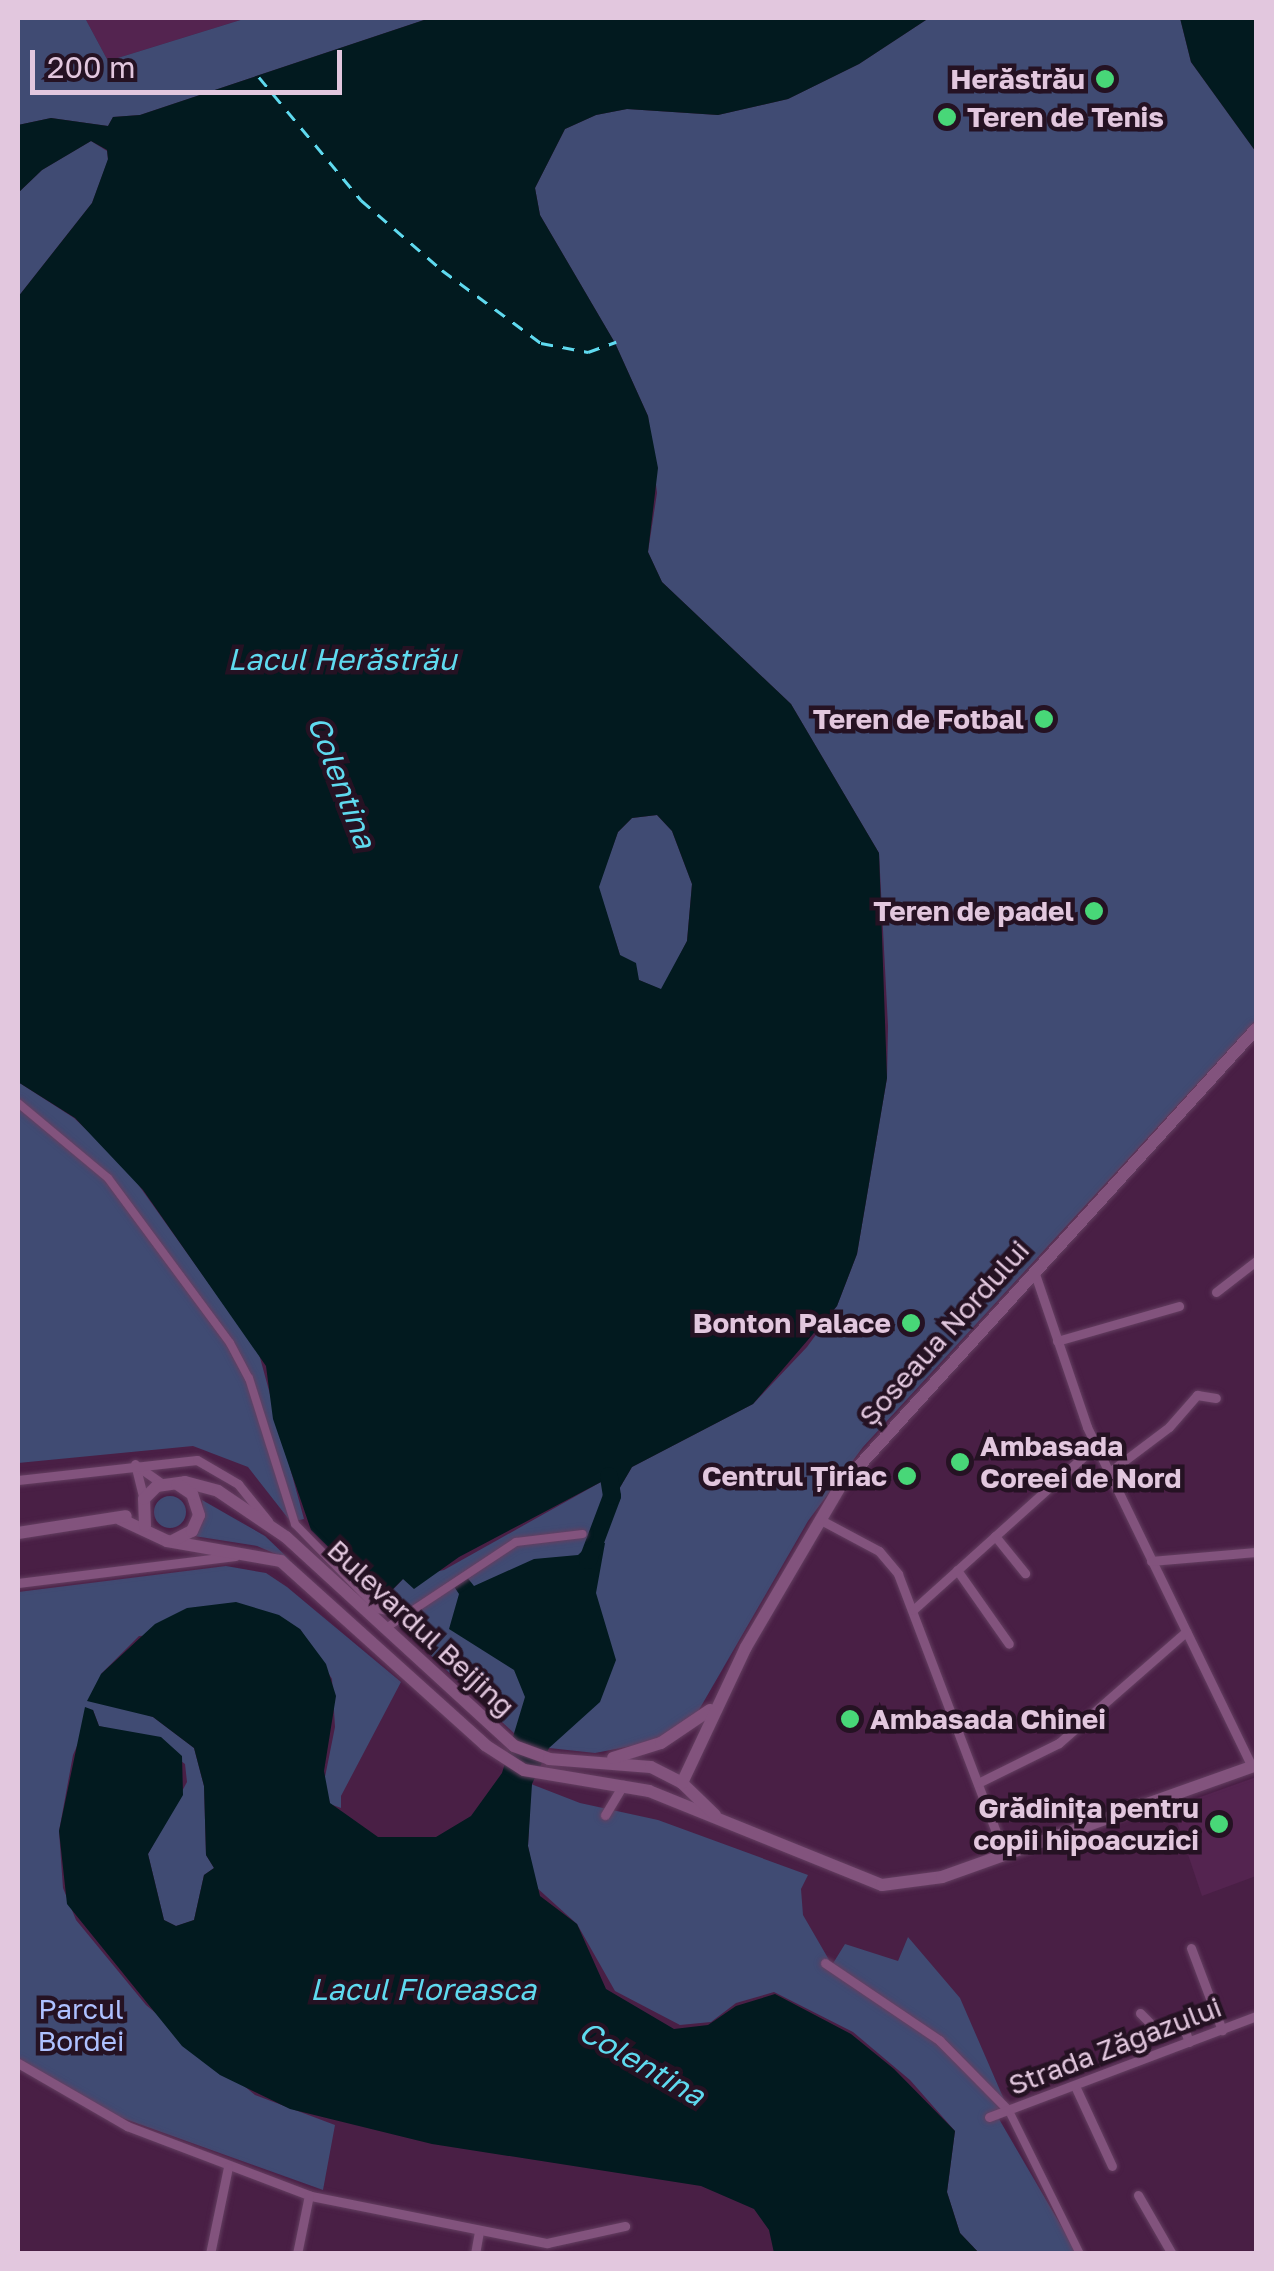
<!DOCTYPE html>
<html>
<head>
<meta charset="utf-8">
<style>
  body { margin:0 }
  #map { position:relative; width:1274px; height:2271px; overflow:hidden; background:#491f45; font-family:"Golos Text",sans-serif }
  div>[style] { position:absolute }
  .built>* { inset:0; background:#542450 }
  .green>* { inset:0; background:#404b73 }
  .round { border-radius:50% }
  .water>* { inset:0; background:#021a1f }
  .river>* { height:18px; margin:-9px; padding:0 9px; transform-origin:9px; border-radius:9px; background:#021a1f }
  .ferry>* { height:2.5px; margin-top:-1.25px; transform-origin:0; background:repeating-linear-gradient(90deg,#5fdaef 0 12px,transparent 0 22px) }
  .roads { filter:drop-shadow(0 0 2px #643f61) drop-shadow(0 0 2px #643f61) }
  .pedestrian>* { height:8px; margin:-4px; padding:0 4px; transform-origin:4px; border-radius:4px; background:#82537d }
  .minor>* { height:9px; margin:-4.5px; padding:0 4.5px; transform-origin:4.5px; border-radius:4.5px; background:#82537d }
  .secondary>* { height:12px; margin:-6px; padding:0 6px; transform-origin:6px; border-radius:6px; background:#82537d }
  .dots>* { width:28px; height:28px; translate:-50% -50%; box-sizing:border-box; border:5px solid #251223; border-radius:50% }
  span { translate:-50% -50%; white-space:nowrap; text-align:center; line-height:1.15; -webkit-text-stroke:9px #251223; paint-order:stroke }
  .poi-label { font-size:28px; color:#e2c7de; font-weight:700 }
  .right { translate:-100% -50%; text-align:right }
  .left { translate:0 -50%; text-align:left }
  .street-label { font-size:28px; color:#e2c7de }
  .park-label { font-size:28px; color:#aec1ff }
  .water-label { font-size:30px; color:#5fdaef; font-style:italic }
  .frame { position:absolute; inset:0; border:20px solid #e2c7de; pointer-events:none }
  .scale { position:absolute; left:30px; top:50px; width:312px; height:45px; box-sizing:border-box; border:5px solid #e2c7de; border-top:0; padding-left:12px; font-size:30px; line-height:35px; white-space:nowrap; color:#e2c7de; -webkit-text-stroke:8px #251223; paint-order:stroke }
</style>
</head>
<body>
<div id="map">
  <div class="built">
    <i style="clip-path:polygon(85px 18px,247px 18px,108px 61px)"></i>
    <i style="clip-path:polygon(1256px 1777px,1256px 1876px,1202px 1896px,1172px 1807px)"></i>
  </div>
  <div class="green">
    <i style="clip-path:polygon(18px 18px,85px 18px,108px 61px,247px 18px,430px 18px,140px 115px,113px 117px,108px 126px,51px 118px,18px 125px)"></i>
    <i style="clip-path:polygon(929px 18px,1180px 18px,1191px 62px,1256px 152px,1256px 1020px,863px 1447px,808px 1521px,696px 1715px,652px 1742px,595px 1753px,549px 1748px,516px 1735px,378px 1606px,403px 1579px,444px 1570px,601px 1482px,615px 1496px,632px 1467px,753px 1404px,807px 1347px,837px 1306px,857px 1254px,887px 1078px,888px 1026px,879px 853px,791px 704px,662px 582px,648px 552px,657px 493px,648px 416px,615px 343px,540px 215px,535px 188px,565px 129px,596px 115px,627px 109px,718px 115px,788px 99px,859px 64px)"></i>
    <i style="clip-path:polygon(91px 141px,107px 151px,108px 160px,92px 203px,18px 297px,18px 193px,42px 170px)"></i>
    <i style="clip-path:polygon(657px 815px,672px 831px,692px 884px,687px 941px,662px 990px,639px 980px,620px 955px,598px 887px,618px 832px,632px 818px)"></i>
    <i style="clip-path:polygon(18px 1082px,74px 1118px,125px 1166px,259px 1354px,304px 1519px,291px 1522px,248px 1467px,193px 1446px,18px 1463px)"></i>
    <i class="round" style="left:154px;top:1496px;width:32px;height:32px"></i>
    <i style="clip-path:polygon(202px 1500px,265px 1536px,290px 1560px,257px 1546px,194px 1536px,204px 1520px)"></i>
    <i style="clip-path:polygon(226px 1566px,266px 1573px,287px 1587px,401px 1682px,341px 1796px,341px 1808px,330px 1804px,324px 1782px,335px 1727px,332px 1679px,300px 1629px,139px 1636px,101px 1674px,102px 1700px,153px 1717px,194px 1748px,204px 1786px,206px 1855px,214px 1868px,204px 1875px,194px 1920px,176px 1926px,164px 1920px,148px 1854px,187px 1782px,185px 1764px,153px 1740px,99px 1726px,93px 1710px,73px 1755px,59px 1831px,63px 1888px,76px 1920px,146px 2005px,255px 2095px,335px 2125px,323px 2190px,114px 2115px,18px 2059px,18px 1592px)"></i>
    <i style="clip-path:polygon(531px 1784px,580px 1803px,658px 1820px,808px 1875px,801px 1889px,803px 1915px,832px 1965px,845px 1944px,898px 1961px,908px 1937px,960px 1998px,1006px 2104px,999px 2119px,1077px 2253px,979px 2253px,960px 2233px,947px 2192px,955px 2131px,910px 2080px,853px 2032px,774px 1992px,736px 2003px,711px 2022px,680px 2025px,615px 1991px,577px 1924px,536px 1887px,528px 1846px)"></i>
  </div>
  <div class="water">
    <i style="clip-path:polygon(evenodd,430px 18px,929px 18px,859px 64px,788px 99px,718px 115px,627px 109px,596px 115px,565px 129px,535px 188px,540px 215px,615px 343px,648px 416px,658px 468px,648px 552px,662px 582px,791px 704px,879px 853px,887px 1078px,857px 1254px,837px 1306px,753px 1404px,632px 1467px,615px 1496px,601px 1482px,459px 1557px,414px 1589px,403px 1579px,390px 1592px,368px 1586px,311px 1530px,273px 1419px,266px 1366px,143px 1190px,75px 1118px,18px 1082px,18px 297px,92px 203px,108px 159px,107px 150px,91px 141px,42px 170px,18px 193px,18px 125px,51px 118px,108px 126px,113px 117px,140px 115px,430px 18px,657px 815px,672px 831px,692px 884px,687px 941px,661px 989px,639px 980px,636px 963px,620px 955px,599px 887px,618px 832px,632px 818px,657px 815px)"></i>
    <i style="clip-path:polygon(1180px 18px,1256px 18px,1256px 152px,1191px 62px)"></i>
    <i style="clip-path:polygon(594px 1540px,605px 1543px,596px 1593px,616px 1660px,600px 1702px,549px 1748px,532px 1784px,528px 1846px,540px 1896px,577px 1924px,606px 1989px,674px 2029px,708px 2025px,736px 2006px,775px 1994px,851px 2034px,894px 2069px,955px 2131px,947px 2192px,960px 2233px,979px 2253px,774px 2253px,769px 2230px,754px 2209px,701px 2186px,432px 2144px,290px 2109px,220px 2075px,182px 2046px,67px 1904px,59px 1831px,85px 1707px,93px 1710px,99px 1726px,161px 1737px,182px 1756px,183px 1795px,148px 1854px,164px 1920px,176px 1926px,194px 1920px,204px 1875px,214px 1868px,206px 1855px,204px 1786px,194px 1748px,153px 1717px,87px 1701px,101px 1674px,155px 1624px,187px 1608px,236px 1602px,279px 1615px,300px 1629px,326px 1664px,336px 1696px,324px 1771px,330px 1803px,378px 1837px,436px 1837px,471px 1816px,502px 1773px,525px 1697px,514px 1670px,449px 1629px,459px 1594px,453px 1585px,466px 1576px,474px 1586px,534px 1559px,578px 1555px)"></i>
  </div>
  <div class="river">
    <i style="left:588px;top:1560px;width:68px;rotate:-69.4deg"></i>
    <i style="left:612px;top:1496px;width:20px;rotate:-99deg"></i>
  </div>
  <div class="ferry">
    <i style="left:259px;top:77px;width:160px;rotate:50.3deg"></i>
    <i style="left:361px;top:200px;width:107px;rotate:40.8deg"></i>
    <i style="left:442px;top:270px;width:123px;rotate:36.4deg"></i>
    <i style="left:541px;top:343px;width:48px;rotate:10.8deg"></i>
    <i style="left:588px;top:352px;width:30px;rotate:-20deg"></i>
  </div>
  <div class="roads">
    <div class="pedestrian">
      <i style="left:18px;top:1103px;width:117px;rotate:39.8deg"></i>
      <i style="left:108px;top:1178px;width:205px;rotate:53.5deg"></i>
      <i style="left:230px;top:1343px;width:40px;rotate:62deg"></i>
      <i style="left:249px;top:1378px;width:153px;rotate:72.5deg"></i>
      <i style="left:295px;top:1524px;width:119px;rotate:45.7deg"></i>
      <i style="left:378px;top:1609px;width:25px;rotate:12deg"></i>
      <i style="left:386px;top:1628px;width:156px;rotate:-33.5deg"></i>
      <i style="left:516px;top:1542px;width:67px;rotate:-6.8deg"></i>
      <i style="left:1009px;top:2111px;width:160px;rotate:63.6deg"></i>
    </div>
    <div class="minor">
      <i style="left:1034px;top:1271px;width:165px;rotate:71.2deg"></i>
      <i style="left:1087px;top:1427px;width:378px;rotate:64.1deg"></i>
      <i style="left:1216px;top:1292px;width:51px;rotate:-37.8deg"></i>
      <i style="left:1057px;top:1341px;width:127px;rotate:-16deg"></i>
      <i style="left:135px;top:1464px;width:36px;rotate:76deg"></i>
      <i style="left:137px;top:1466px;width:32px;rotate:35deg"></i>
      <i style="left:1108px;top:1473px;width:76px;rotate:-37deg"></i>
      <i style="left:1169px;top:1427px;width:43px;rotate:-48.8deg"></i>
      <i style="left:1197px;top:1395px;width:19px;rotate:9deg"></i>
      <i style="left:18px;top:1480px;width:180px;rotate:-6.4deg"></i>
      <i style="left:197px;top:1460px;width:48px;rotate:30.3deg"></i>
      <i style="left:238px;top:1484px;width:48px;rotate:51deg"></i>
      <i style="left:819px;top:1519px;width:68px;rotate:28.1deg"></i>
      <i style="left:879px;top:1551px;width:30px;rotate:50deg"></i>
      <i style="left:898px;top:1574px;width:301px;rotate:69.2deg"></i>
      <i style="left:995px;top:1536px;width:48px;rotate:51deg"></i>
      <i style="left:1151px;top:1561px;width:105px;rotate:-4.9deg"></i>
      <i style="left:957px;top:1570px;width:90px;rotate:54.9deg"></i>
      <i style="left:18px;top:1583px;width:219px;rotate:-7.1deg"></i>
      <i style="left:913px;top:1610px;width:245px;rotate:-42deg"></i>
      <i style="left:978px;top:1783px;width:90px;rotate:-26.3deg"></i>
      <i style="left:1059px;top:1743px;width:169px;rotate:-41.2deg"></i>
      <i style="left:605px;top:1815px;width:35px;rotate:-59deg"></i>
      <i style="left:1191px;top:1948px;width:88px;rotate:69.3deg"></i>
      <i style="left:825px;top:1963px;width:138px;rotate:34deg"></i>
      <i style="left:939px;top:2040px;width:100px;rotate:45.4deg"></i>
      <i style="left:1140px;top:2013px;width:20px;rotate:45deg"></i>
      <i style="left:1154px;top:2027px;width:29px;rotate:-4deg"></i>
      <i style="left:1183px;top:2025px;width:18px;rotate:71deg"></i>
      <i style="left:18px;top:2063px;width:126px;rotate:30deg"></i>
      <i style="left:127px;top:2126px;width:197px;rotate:20.8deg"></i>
      <i style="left:311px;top:2196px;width:241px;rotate:11.3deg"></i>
      <i style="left:547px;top:2243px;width:80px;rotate:-12.3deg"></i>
      <i style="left:1075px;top:2086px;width:88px;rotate:65.2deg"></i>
      <i style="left:989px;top:2117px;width:285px;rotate:-20.7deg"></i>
      <i style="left:1138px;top:2195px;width:68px;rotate:60deg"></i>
      <i style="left:210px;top:2254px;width:89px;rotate:-78.3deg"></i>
      <i style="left:297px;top:2254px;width:60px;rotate:-78.5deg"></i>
      <i style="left:475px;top:2254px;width:23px;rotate:-80deg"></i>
    </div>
    <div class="secondary">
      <i style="left:120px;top:1519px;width:52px;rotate:25.1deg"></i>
      <i style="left:167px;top:1541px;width:116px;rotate:10deg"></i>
      <i style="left:281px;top:1561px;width:275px;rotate:42deg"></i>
      <i style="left:485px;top:1745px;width:46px;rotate:32.7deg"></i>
      <i style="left:524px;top:1770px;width:127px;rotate:9.5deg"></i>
      <i style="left:649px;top:1791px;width:251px;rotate:22deg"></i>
      <i style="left:882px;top:1885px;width:61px;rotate:-7.6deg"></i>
      <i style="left:942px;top:1877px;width:333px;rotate:-19.6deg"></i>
      <i style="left:145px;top:1526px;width:27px;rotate:-92deg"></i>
      <i style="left:144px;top:1499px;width:18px;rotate:-45deg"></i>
      <i style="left:157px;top:1486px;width:28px;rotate:-8deg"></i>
      <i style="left:185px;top:1482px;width:34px;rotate:15deg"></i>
      <i style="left:218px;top:1491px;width:82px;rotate:34.1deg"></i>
      <i style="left:286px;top:1537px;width:309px;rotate:42.5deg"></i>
      <i style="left:514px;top:1746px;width:37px;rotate:20deg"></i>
      <i style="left:549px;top:1759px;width:102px;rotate:4.5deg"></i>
      <i style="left:651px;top:1767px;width:35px;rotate:27deg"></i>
      <i style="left:682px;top:1783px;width:46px;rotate:44.1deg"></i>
      <i style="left:18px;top:1533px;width:109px;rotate:-8.9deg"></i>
      <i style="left:174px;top:1540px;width:20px;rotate:-27deg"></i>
      <i style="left:192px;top:1531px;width:17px;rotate:-66deg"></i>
      <i style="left:199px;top:1515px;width:22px;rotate:-108deg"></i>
      <i style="left:192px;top:1494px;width:18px;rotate:-146deg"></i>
      <i style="left:613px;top:1758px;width:50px;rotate:-17.4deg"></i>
      <i style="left:661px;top:1743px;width:59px;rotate:-34deg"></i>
      <i style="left:682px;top:1783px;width:150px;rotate:-64.8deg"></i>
      <i style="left:746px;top:1647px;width:186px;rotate:-59.6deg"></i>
      <i style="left:840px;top:1487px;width:619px;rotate:-47.75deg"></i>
    </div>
  </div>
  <div class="dots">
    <i style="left:1105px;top:79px;background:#48d778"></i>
    <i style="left:947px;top:117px;background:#48d778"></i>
    <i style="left:1044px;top:719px;background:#48d778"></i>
    <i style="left:1094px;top:911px;background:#48d778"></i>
    <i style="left:911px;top:1323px;background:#48d778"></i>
    <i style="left:960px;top:1462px;background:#48d778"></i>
    <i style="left:907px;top:1476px;background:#48d778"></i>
    <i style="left:850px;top:1719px;background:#48d778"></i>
    <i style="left:1219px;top:1824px;background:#48d778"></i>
  </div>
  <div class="poi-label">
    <span class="right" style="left:1085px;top:79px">Herăstrău</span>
    <span class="left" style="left:967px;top:117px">Teren de Tenis</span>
    <span class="right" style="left:1024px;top:719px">Teren de Fotbal</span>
    <span class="right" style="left:1074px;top:911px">Teren de padel</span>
    <span class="right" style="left:891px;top:1323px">Bonton Palace</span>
    <span class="left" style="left:980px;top:1462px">Ambasada<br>Coreei de Nord</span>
    <span class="right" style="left:887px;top:1476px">Centrul Țiriac</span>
    <span class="left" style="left:870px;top:1719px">Ambasada Chinei</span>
    <span class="right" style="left:1199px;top:1824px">Grădinița pentru<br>copii hipoacuzici</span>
  </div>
  <div class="street-label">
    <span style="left:944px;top:1333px;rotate:-48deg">Șoseaua Nordului</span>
    <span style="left:421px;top:1628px;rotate:43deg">Bulevardul Beijing</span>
    <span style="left:1115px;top:2046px;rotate:-21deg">Strada Zăgazului</span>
  </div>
  <div class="park-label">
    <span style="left:81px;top:2025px">Parcul<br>Bordei</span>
  </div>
  <div class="water-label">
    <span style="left:342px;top:659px">Lacul Herăstrău</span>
    <span style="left:342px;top:782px;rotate:69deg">Colentina</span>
    <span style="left:423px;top:1989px">Lacul Floreasca</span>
    <span style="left:642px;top:2063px;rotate:30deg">Colentina</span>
  </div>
  <div class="frame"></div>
  <div class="scale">200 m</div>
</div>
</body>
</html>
